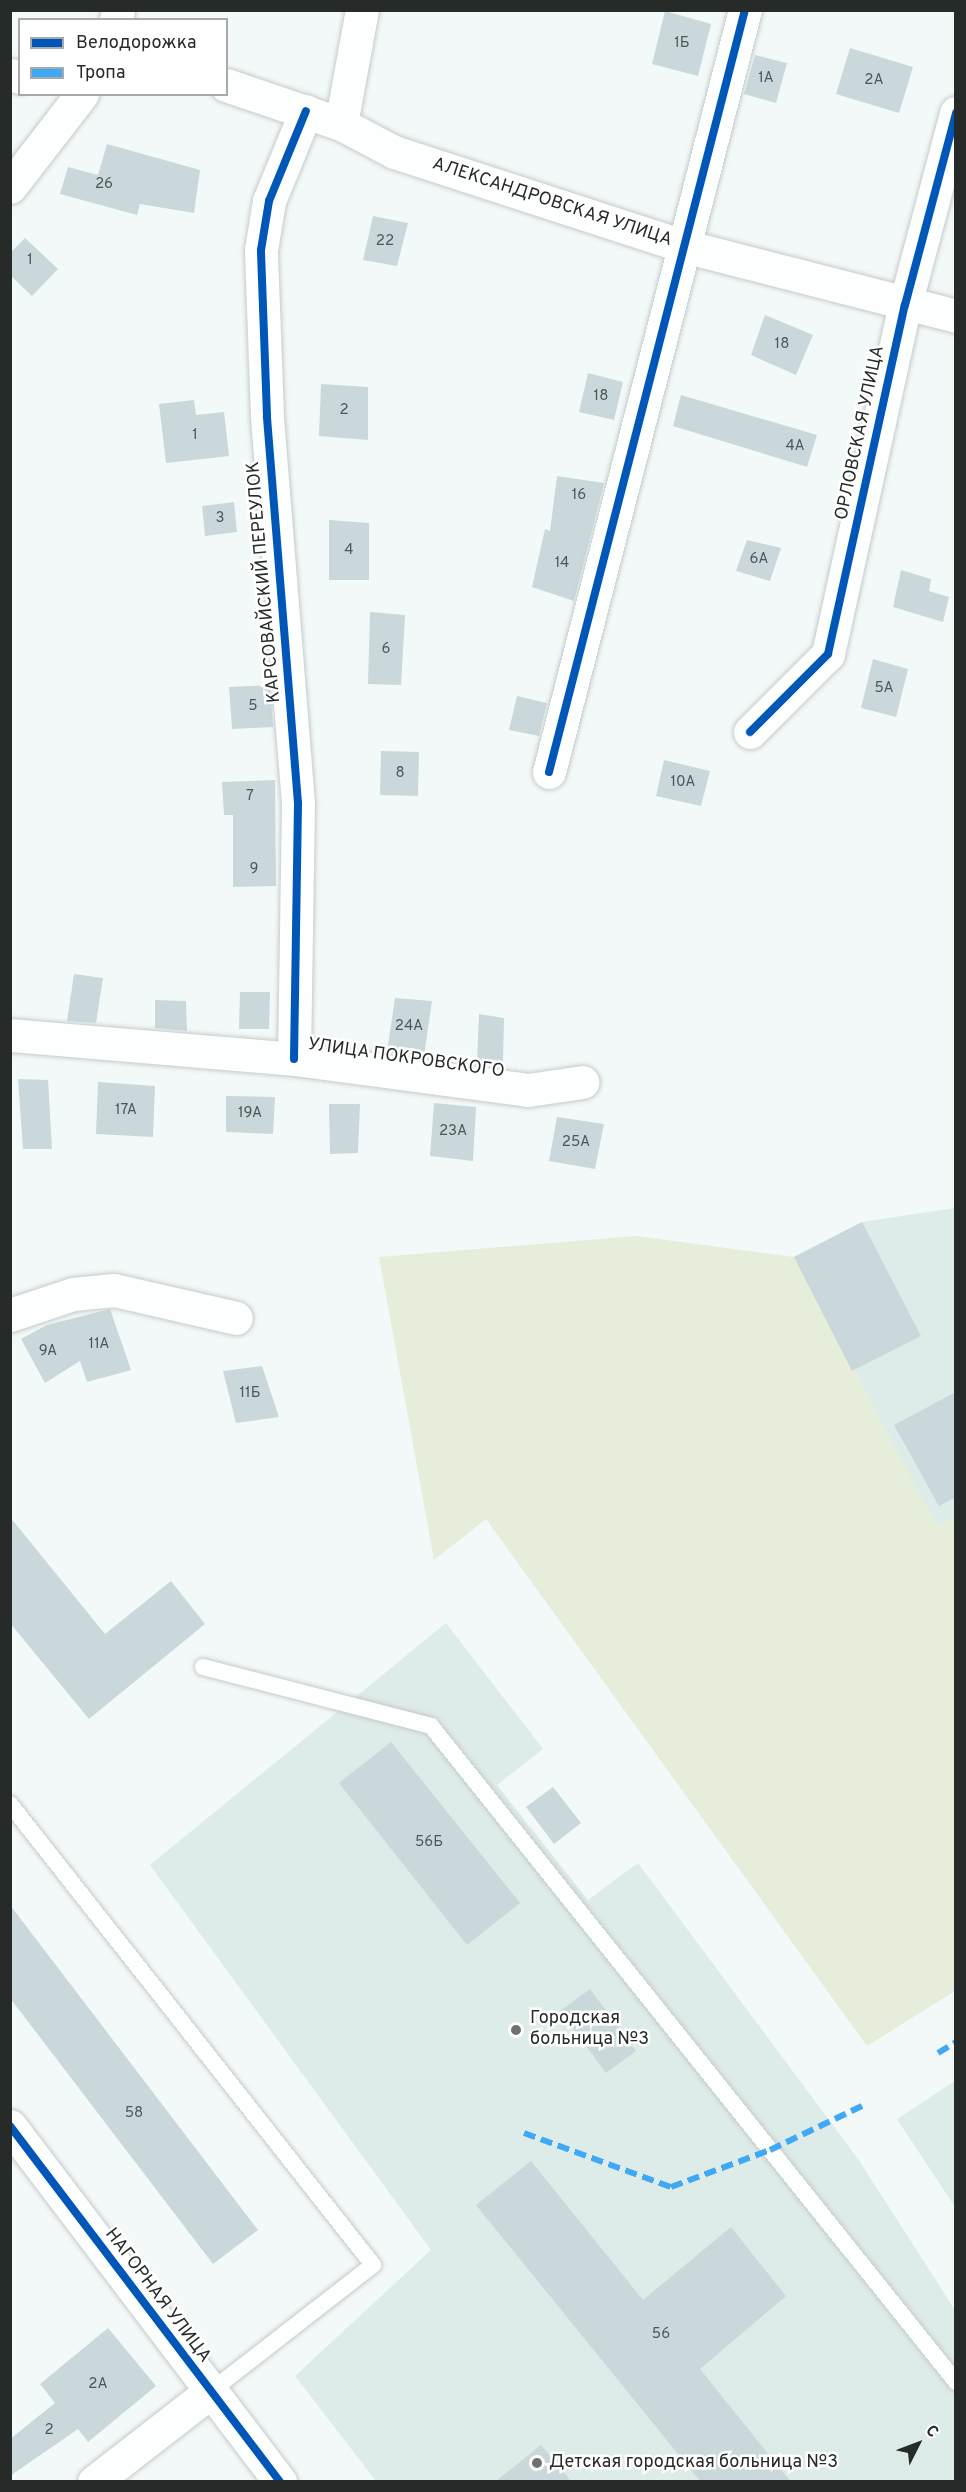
<!DOCTYPE html>
<html>
<head>
<meta charset="utf-8">
<style>
  body { margin:0 }
  #map { position:relative; width:966px; height:2492px; overflow:hidden; background:#f3f9f8; font-family:Overpass,sans-serif }
  div>[style] { position:absolute }
  .built>* { inset:0; background:#ddebe9 }
  .green>* { inset:0; background:#e6eddb }
  .building>* { inset:0; background:#cad8db }
  .roads { filter:drop-shadow(0 0 2px #c6caca) drop-shadow(0 0 2px #c6caca) }
  .service>* { height:16px; margin:-8px; padding:0 8px; transform-origin:8px; border-radius:8px; background:#fdfefe }
  .minor>* { height:33px; margin:-16.5px; padding:0 16.5px; transform-origin:16.5px; border-radius:16.5px; background:#fdfefe }
  .quiet>* { height:6px; margin-top:-3px; transform-origin:0; background:repeating-linear-gradient(90deg,#3fa9f5 0 12px,transparent 0 18px) }
  .cycleway>* { height:8px; margin:-4px; padding:0 4px; transform-origin:4px; border-radius:4px; background:#0057b8 }
  .dots>* { width:16px; height:16px; translate:-50% -50%; box-sizing:border-box; border:3px solid #fff; border-radius:50% }
  span { translate:-50% -50%; white-space:nowrap; text-align:center; line-height:1.15; -webkit-text-stroke:5px #fff; paint-order:stroke }
  .number-label { font-size:15px; color:#4f5656 }
  .number-label span { -webkit-text-stroke-width:0 }
  .street-label { font-size:18px; color:#262a29 }
  .poi-label { font-size:18px; color:#262a29 }
  .left { translate:0 -50%; text-align:left }
  .frame { position:absolute; inset:0; border:12px solid #262a29; pointer-events:none }
  .legend { position:absolute; left:18px; top:18px; width:210px; height:78px; box-sizing:border-box; background:#fff; border:2px solid #a8aaa9; margin:0; padding:8px 10px; list-style:none; font-size:18px; color:#262a29 }
  .legend li { display:flex; align-items:center; gap:12px; height:30px }
  .legend b { width:30px; border:2px solid #a8aaa9 }
  .north { position:absolute; left:888px; top:2414px; width:60px; height:60px; -webkit-text-stroke:4px #fff; paint-order:stroke; rotate:48deg; font-size:16px; font-weight:700; line-height:24px; text-align:center; color:#262a29 }
  .north::after { content:''; display:block; margin:auto; width:21px; height:27px; background:#262a29; clip-path:polygon(50% 0,100% 100%,50% 72%,0 100%) }
</style>
</head>
<body>
<div id="map">
  <div class="built">
    <i style="clip-path:polygon(955px 1208px,955px 1516px,937px 1527px,794px 1257px,862px 1222px)"></i>
    <i style="clip-path:polygon(446px 1623px,543px 1749px,497px 1785px,588px 1900px,638px 1863px,858px 2159px,955px 2310px,955px 2481px,376px 2481px,295px 2376px,431px 2250px,150px 1865px)"></i>
    <i style="clip-path:polygon(955px 2081px,955px 2207px,897px 2119px)"></i>
  </div>
  <div class="green">
    <i style="clip-path:polygon(636px 1236px,794px 1257px,937px 1526px,955px 1516px,955px 1991px,867px 2046px,486px 1519px,434px 1560px,379px 1257px)"></i>
  </div>
  <div class="building">
    <i style="clip-path:polygon(665px 11px,711px 24px,698px 76px,652px 64px)"></i>
    <i style="clip-path:polygon(850px 48px,913px 67px,899px 113px,836px 94px)"></i>
    <i style="clip-path:polygon(755px 55px,787px 63px,776px 103px,744px 94px)"></i>
    <i style="clip-path:polygon(107px 144px,200px 170px,194px 213px,140px 204px,137px 215px,60px 194px,68px 167px,98px 175px)"></i>
    <i style="clip-path:polygon(373px 216px,408px 223px,397px 266px,363px 260px)"></i>
    <i style="clip-path:polygon(25px 238px,58px 269px,32px 296px,10px 275px,10px 253px)"></i>
    <i style="clip-path:polygon(765px 315px,813px 335px,796px 375px,751px 355px)"></i>
    <i style="clip-path:polygon(588px 373px,623px 382px,614px 420px,579px 412px)"></i>
    <i style="clip-path:polygon(321px 384px,368px 387px,368px 440px,319px 436px)"></i>
    <i style="clip-path:polygon(681px 395px,817px 435px,807px 467px,673px 426px)"></i>
    <i style="clip-path:polygon(194px 400px,196px 415px,224px 412px,229px 456px,166px 463px,159px 404px)"></i>
    <i style="clip-path:polygon(557px 476px,604px 483px,574px 601px,532px 587px,545px 529px,550px 531px)"></i>
    <i style="clip-path:polygon(234px 502px,237px 532px,205px 536px,202px 506px)"></i>
    <i style="clip-path:polygon(329px 520px,369px 523px,369px 580px,329px 580px)"></i>
    <i style="clip-path:polygon(747px 540px,781px 548px,770px 581px,736px 571px)"></i>
    <i style="clip-path:polygon(901px 570px,931px 579px,929px 591px,949px 597px,943px 622px,893px 607px)"></i>
    <i style="clip-path:polygon(370px 612px,405px 615px,401px 685px,368px 684px)"></i>
    <i style="clip-path:polygon(873px 659px,908px 669px,896px 717px,861px 708px)"></i>
    <i style="clip-path:polygon(270px 685px,273px 727px,232px 729px,229px 687px)"></i>
    <i style="clip-path:polygon(517px 696px,547px 703px,539px 736px,509px 730px)"></i>
    <i style="clip-path:polygon(381px 751px,419px 752px,418px 796px,380px 795px)"></i>
    <i style="clip-path:polygon(664px 760px,710px 771px,701px 806px,656px 796px)"></i>
    <i style="clip-path:polygon(275px 780px,276px 886px,233px 887px,233px 815px,224px 815px,222px 782px)"></i>
    <i style="clip-path:polygon(74px 974px,103px 978px,96px 1023px,67px 1021px)"></i>
    <i style="clip-path:polygon(240px 992px,270px 992px,269px 1029px,239px 1029px)"></i>
    <i style="clip-path:polygon(395px 998px,432px 1001px,424px 1056px,387px 1052px)"></i>
    <i style="clip-path:polygon(155px 1000px,186px 1001px,187px 1031px,155px 1028px)"></i>
    <i style="clip-path:polygon(479px 1014px,504px 1018px,503px 1063px,477px 1062px)"></i>
    <i style="clip-path:polygon(18px 1079px,48px 1080px,52px 1149px,23px 1149px)"></i>
    <i style="clip-path:polygon(98px 1082px,155px 1086px,153px 1137px,96px 1134px)"></i>
    <i style="clip-path:polygon(226px 1096px,275px 1097px,273px 1134px,226px 1132px)"></i>
    <i style="clip-path:polygon(434px 1103px,476px 1107px,473px 1161px,430px 1156px)"></i>
    <i style="clip-path:polygon(329px 1104px,360px 1104px,358px 1153px,330px 1154px)"></i>
    <i style="clip-path:polygon(557px 1117px,604px 1124px,595px 1169px,549px 1161px)"></i>
    <i style="clip-path:polygon(862px 1222px,921px 1336px,852px 1371px,794px 1257px)"></i>
    <i style="clip-path:polygon(110px 1309px,131px 1370px,87px 1382px,80px 1361px,45px 1383px,21px 1339px,47px 1325px)"></i>
    <i style="clip-path:polygon(262px 1366px,279px 1417px,236px 1423px,223px 1371px)"></i>
    <i style="clip-path:polygon(956px 1392px,956px 1497px,939px 1506px,894px 1425px)"></i>
    <i style="clip-path:polygon(10px 1517px,105px 1634px,171px 1581px,205px 1624px,89px 1719px,10px 1623px)"></i>
    <i style="clip-path:polygon(391px 1742px,520px 1903px,467px 1945px,339px 1783px)"></i>
    <i style="clip-path:polygon(553px 1787px,581px 1823px,554px 1844px,526px 1807px)"></i>
    <i style="clip-path:polygon(10px 1905px,258px 2230px,213px 2264px,10px 1998px)"></i>
    <i style="clip-path:polygon(590px 1989px,636px 2051px,606px 2073px,560px 2011px)"></i>
    <i style="clip-path:polygon(531px 2161px,643px 2300px,731px 2227px,786px 2296px,700px 2369px,790px 2481px,700px 2481px,476px 2205px)"></i>
    <i style="clip-path:polygon(108px 2328px,156px 2386px,88px 2442px,78px 2429px,10px 2476px,10px 2439px,55px 2403px,40px 2384px)"></i>
    <i style="clip-path:polygon(541px 2445px,571px 2481px,496px 2481px)"></i>
  </div>
  <div class="roads">
    <div class="service">
      <i style="left:203px;top:1667px;width:236px;rotate:14.5deg"></i>
      <i style="left:431px;top:1726px;width:840px;rotate:51.33deg"></i>
      <i style="left:10px;top:1804px;width:587px;rotate:51.78deg"></i>
      <i style="left:373px;top:2265px;width:207px;rotate:142.1deg"></i>
    </div>
    <div class="minor">
      <i style="left:116px;top:20px;width:10px;rotate:-79deg"></i>
      <i style="left:10px;top:75px;width:10px;rotate:11deg"></i>
      <i style="left:226px;top:85px;width:121px;rotate:18.7deg"></i>
      <i style="left:341px;top:124px;width:60px;rotate:27.8deg"></i>
      <i style="left:394px;top:152px;width:305px;rotate:18deg"></i>
      <i style="left:684px;top:246px;width:281px;rotate:14.4deg"></i>
      <i style="left:341px;top:124px;width:116px;rotate:-79.6deg"></i>
      <i style="left:10px;top:187px;width:118px;rotate:-52.3deg"></i>
      <i style="left:750px;top:732px;width:110px;rotate:-45deg"></i>
      <i style="left:828px;top:654px;width:357px;rotate:-77.6deg"></i>
      <i style="left:905px;top:305px;width:199px;rotate:-75.1deg"></i>
      <i style="left:549px;top:772px;width:787px;rotate:-75.58deg"></i>
      <i style="left:10px;top:1035px;width:285px;rotate:4.8deg"></i>
      <i style="left:294px;top:1059px;width:236px;rotate:7.5deg"></i>
      <i style="left:528px;top:1090px;width:55px;rotate:-8.4deg"></i>
      <i style="left:294px;top:1059px;width:256px;rotate:-89.1deg"></i>
      <i style="left:298px;top:803px;width:388px;rotate:-94.6deg"></i>
      <i style="left:267px;top:416px;width:166px;rotate:-92.1deg"></i>
      <i style="left:261px;top:250px;width:50px;rotate:-80.7deg"></i>
      <i style="left:269px;top:201px;width:97px;rotate:-67.7deg"></i>
      <i style="left:10px;top:1315px;width:66px;rotate:-18.4deg"></i>
      <i style="left:73px;top:1294px;width:41px;rotate:-5.6deg"></i>
      <i style="left:114px;top:1290px;width:125px;rotate:12.9deg"></i>
      <i style="left:10px;top:2126px;width:447px;rotate:52.8deg"></i>
      <i style="left:94px;top:2482px;width:147px;rotate:-37.8deg"></i>
    </div>
  </div>
  <div class="quiet">
    <i style="left:938px;top:2053px;width:21px;rotate:-31deg"></i>
    <i style="left:524px;top:2133px;width:157px;rotate:20.2deg"></i>
    <i style="left:671px;top:2187px;width:106px;rotate:-20.5deg"></i>
    <i style="left:770px;top:2150px;width:106px;rotate:-25.6deg"></i>
  </div>
  <div class="cycleway">
    <i style="left:750px;top:732px;width:110px;rotate:-45deg"></i>
    <i style="left:828px;top:654px;width:357px;rotate:-77.6deg"></i>
    <i style="left:905px;top:305px;width:199px;rotate:-75.1deg"></i>
    <i style="left:549px;top:772px;width:787px;rotate:-75.58deg"></i>
    <i style="left:294px;top:1059px;width:256px;rotate:-89.1deg"></i>
    <i style="left:298px;top:803px;width:388px;rotate:-94.6deg"></i>
    <i style="left:267px;top:416px;width:166px;rotate:-92.1deg"></i>
    <i style="left:261px;top:250px;width:50px;rotate:-80.7deg"></i>
    <i style="left:269px;top:201px;width:97px;rotate:-67.7deg"></i>
    <i style="left:10px;top:2126px;width:447px;rotate:52.8deg"></i>
  </div>
  <div class="dots">
    <i style="left:516px;top:2030px;background:#6e7271"></i>
    <i style="left:537px;top:2463px;background:#6e7271"></i>
  </div>
  <div class="number-label">
    <span style="left:682px;top:44px">1Б</span>
    <span style="left:766px;top:79px">1А</span>
    <span style="left:874px;top:81px">2А</span>
    <span style="left:104px;top:185px">26</span>
    <span style="left:385px;top:242px">22</span>
    <span style="left:30px;top:261px">1</span>
    <span style="left:782px;top:345px">18</span>
    <span style="left:601px;top:397px">18</span>
    <span style="left:344px;top:411px">2</span>
    <span style="left:195px;top:436px">1</span>
    <span style="left:795px;top:447px">4А</span>
    <span style="left:579px;top:496px">16</span>
    <span style="left:220px;top:519px">3</span>
    <span style="left:349px;top:551px">4</span>
    <span style="left:759px;top:560px">6А</span>
    <span style="left:562px;top:564px">14</span>
    <span style="left:386px;top:650px">6</span>
    <span style="left:884px;top:689px">5А</span>
    <span style="left:253px;top:707px">5</span>
    <span style="left:400px;top:774px">8</span>
    <span style="left:683px;top:783px">10А</span>
    <span style="left:250px;top:797px">7</span>
    <span style="left:254px;top:870px">9</span>
    <span style="left:409px;top:1027px">24А</span>
    <span style="left:126px;top:1111px">17А</span>
    <span style="left:250px;top:1114px">19А</span>
    <span style="left:453px;top:1132px">23А</span>
    <span style="left:576px;top:1143px">25А</span>
    <span style="left:99px;top:1345px">11А</span>
    <span style="left:48px;top:1352px">9А</span>
    <span style="left:250px;top:1394px">11Б</span>
    <span style="left:429px;top:1843px">56Б</span>
    <span style="left:134px;top:2114px">58</span>
    <span style="left:661px;top:2335px">56</span>
    <span style="left:98px;top:2385px">2А</span>
    <span style="left:49px;top:2431px">2</span>
  </div>
  <div class="street-label">
    <span style="left:552px;top:203px;rotate:18deg">АЛЕКСАНДРОВСКАЯ УЛИЦА</span>
    <span style="left:861px;top:433px;rotate:-78deg">ОРЛОВСКАЯ УЛИЦА</span>
    <span style="left:265px;top:582px;rotate:-95deg">КАРСОВАЙСКИЙ ПЕРЕУЛОК</span>
    <span style="left:406px;top:1059px;rotate:8deg">УЛИЦА ПОКРОВСКОГО</span>
    <span style="left:157px;top:2296px;rotate:53deg">НАГОРНАЯ УЛИЦА</span>
  </div>
  <div class="poi-label">
    <span class="left" style="left:530px;top:2030px">Городская<br>больница №3</span>
    <span class="left" style="left:549px;top:2463px">Детская городская больница №3</span>
  </div>
  <div class="frame"></div>
  <ul class="legend">
  <li><b style="height:8px;background:#0057b8"></b>Велодорожка</li>
  <li><b style="height:8px;background:#3fa9f5"></b>Тропа</li>
  </ul>
  <div class="north">С</div>
</div>
</body>
</html>
